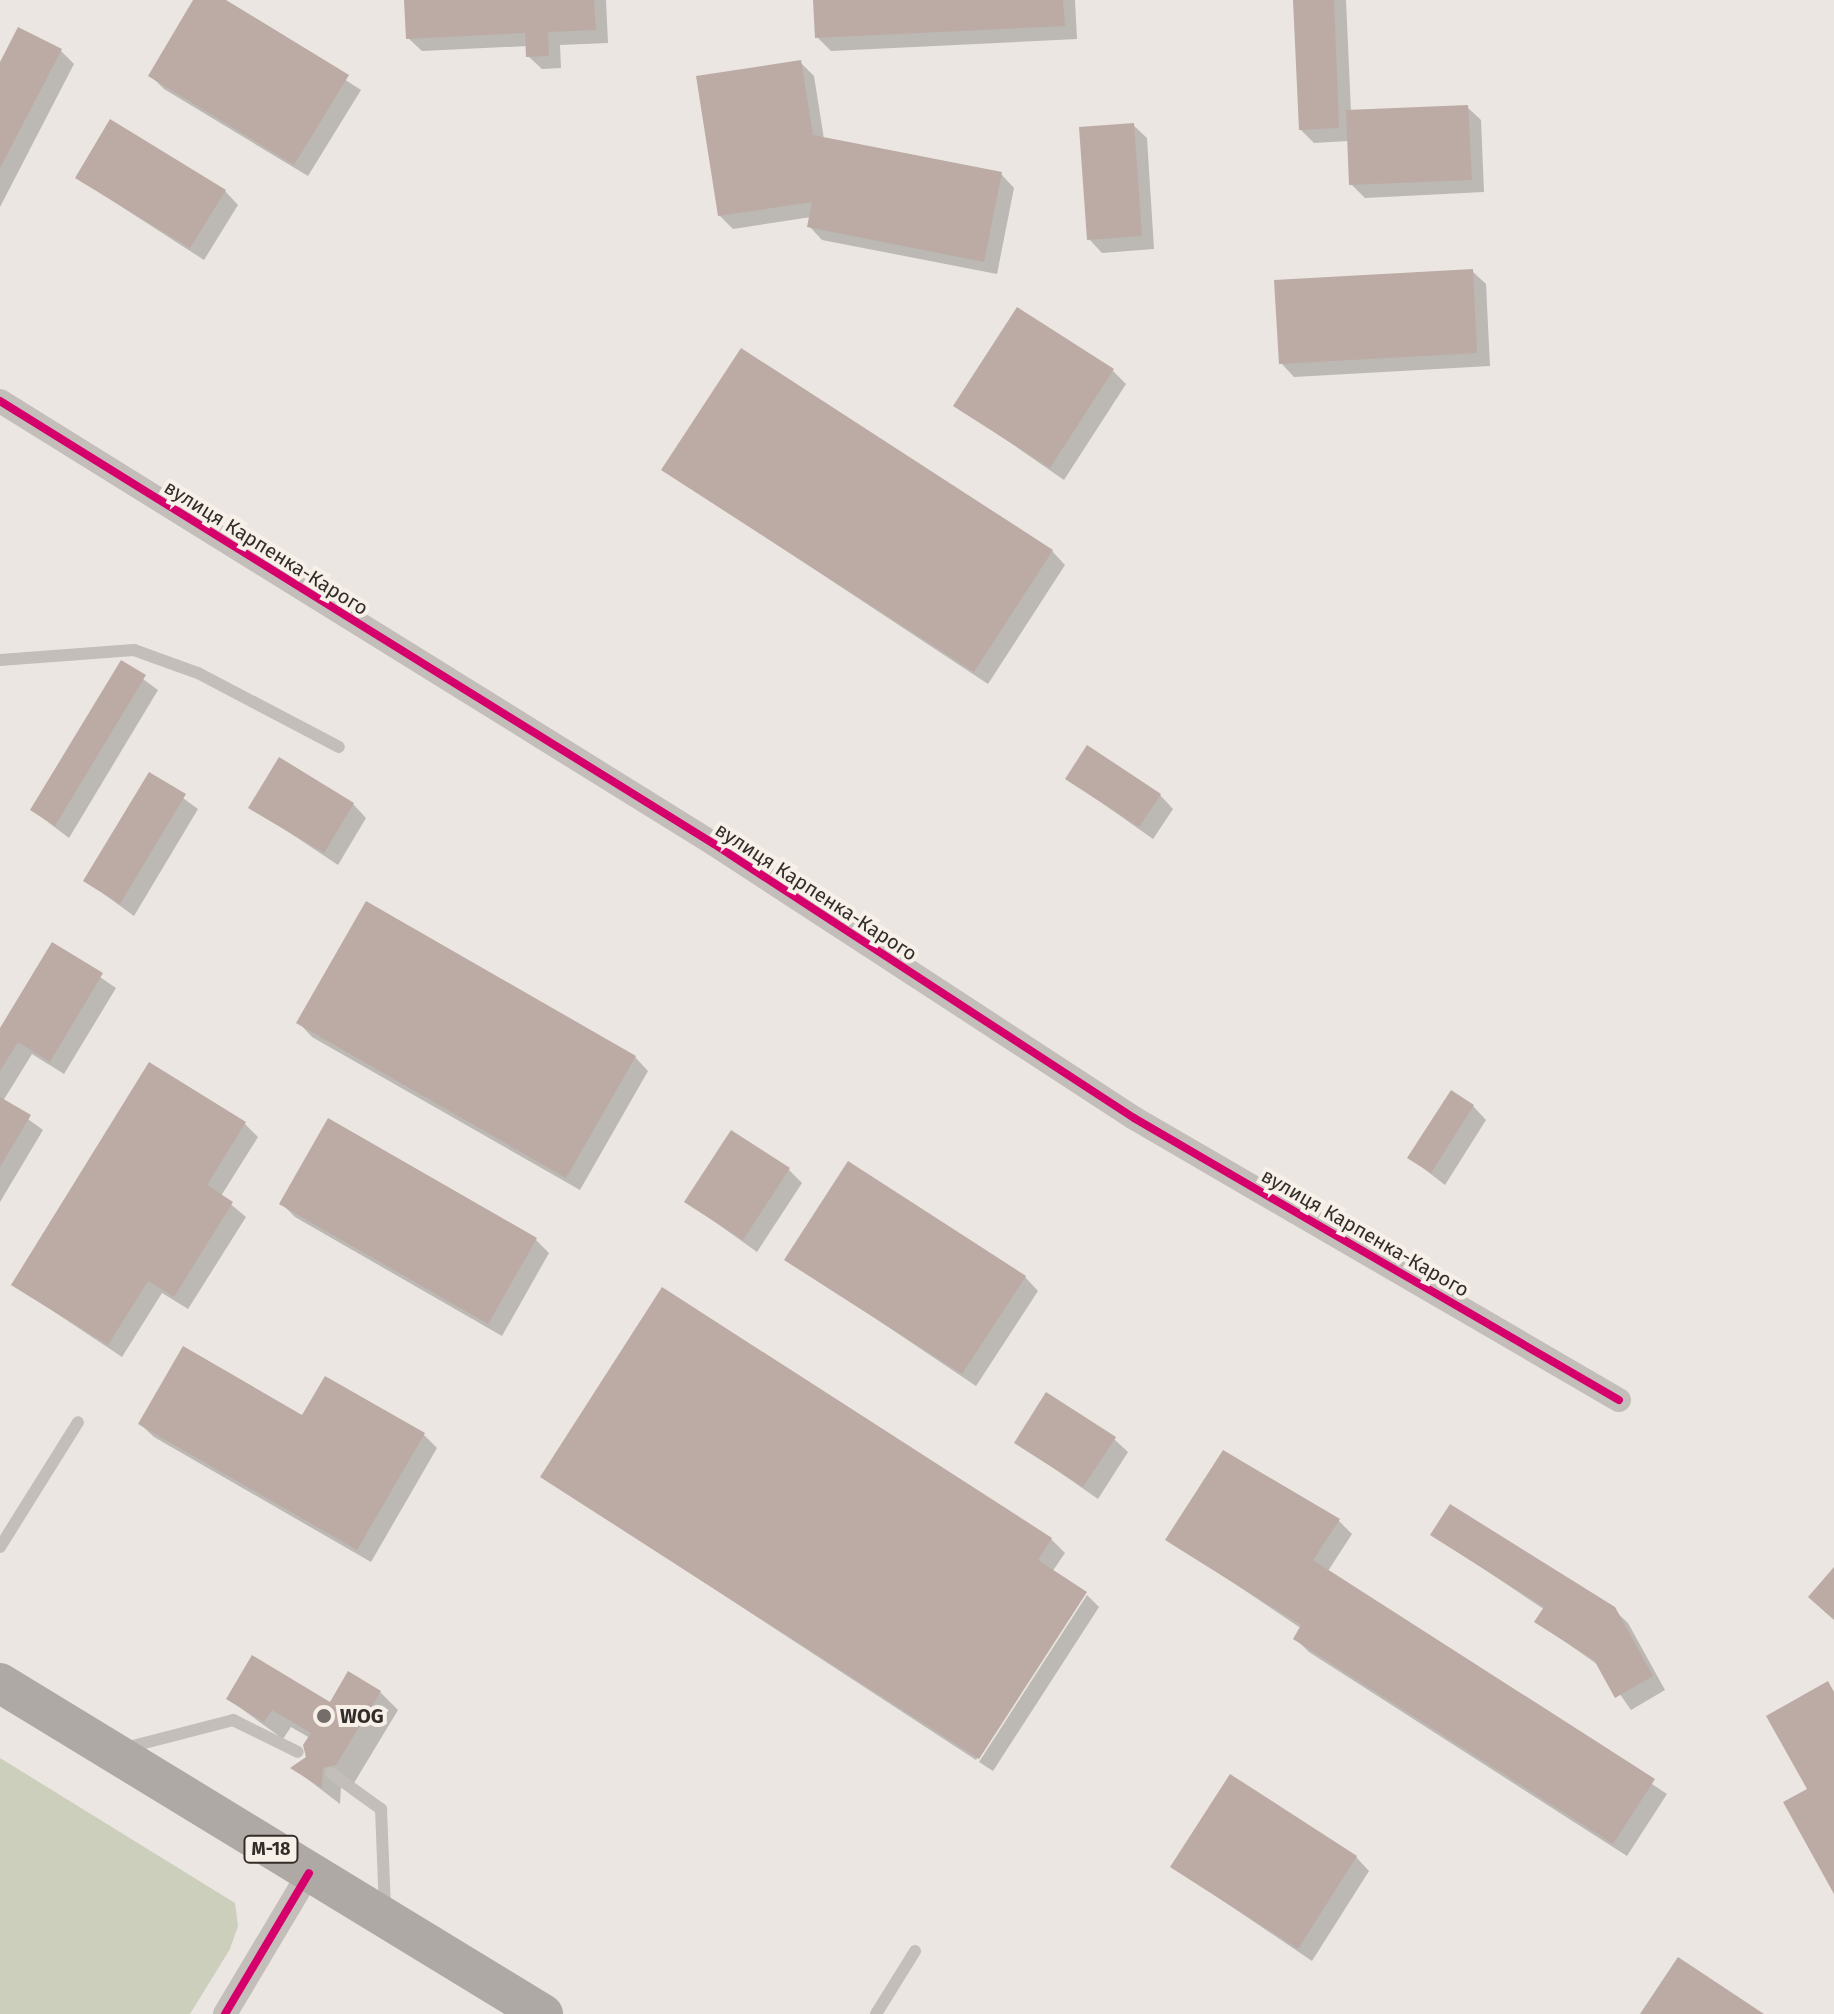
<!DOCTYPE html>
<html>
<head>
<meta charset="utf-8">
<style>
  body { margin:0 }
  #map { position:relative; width:1834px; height:2014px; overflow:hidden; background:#ebe6e1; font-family:"Fira Sans",sans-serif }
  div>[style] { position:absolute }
  .green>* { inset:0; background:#cdcfbd }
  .shadow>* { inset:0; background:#0003 }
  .building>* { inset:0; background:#bcaba5 }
  .service>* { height:12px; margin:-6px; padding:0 6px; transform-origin:6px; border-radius:6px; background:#c3beba }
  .minor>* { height:24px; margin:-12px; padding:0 12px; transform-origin:12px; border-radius:12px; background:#c3beba }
  .trunk>* { height:40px; margin:-20px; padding:0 20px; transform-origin:20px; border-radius:20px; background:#aea9a4 }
  .cycleway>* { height:8px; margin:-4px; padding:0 4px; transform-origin:4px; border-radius:4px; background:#d6006c }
  .dots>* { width:22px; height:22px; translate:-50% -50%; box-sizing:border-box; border:4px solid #f7f0e9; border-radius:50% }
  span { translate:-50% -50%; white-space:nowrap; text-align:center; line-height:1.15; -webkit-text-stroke:8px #f7f0e9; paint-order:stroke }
  .shield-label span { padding:2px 6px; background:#f7f0e9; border:2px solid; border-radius:6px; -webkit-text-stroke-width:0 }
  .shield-label { font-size:18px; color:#342c29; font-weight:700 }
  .street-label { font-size:20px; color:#342c29 }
  .poi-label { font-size:20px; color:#342c29; font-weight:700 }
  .left { translate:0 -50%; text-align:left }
</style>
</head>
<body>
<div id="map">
  <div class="green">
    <i style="clip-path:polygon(0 1758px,235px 1903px,238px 1926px,230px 1949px,190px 2014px,0 2014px)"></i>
  </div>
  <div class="shadow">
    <i style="clip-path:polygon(196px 0,222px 0,361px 90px,308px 176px,164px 89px,150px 75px)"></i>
    <i style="clip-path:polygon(406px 0,606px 0,608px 43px,560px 45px,561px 68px,542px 69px,528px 56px,528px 46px,422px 51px,408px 38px)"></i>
    <i style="clip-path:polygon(815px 0,1075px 0,1077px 39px,831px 51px,817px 37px)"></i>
    <i style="clip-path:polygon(1295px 0,1346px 0,1351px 112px,1467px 107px,1481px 120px,1484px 192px,1365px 198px,1351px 184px,1349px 141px,1314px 143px,1300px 129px)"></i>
    <i style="clip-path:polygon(61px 51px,74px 64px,0 207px,0 66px)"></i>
    <i style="clip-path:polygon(800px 62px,814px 76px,824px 139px,1001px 174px,1014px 188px,997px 274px,822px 240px,809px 226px,811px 217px,733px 229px,719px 215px)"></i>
    <i style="clip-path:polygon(1133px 125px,1147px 138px,1154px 249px,1102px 253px,1089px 239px)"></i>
    <i style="clip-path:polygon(77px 178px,225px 191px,238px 205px,204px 260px)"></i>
    <i style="clip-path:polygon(1472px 271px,1486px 284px,1490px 366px,1294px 377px,1281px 363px)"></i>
    <i style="clip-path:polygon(1113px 371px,1126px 384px,1064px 480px,956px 405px)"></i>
    <i style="clip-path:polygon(664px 470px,1052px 551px,1065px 565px,988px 684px)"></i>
    <i style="clip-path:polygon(121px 663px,158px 690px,69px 838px,32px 810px)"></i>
    <i style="clip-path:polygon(150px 774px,198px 809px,134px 916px,86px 881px)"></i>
    <i style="clip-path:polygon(1068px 779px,1160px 795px,1173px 809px,1153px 839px)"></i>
    <i style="clip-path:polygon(353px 804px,366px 818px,338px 865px,251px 807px)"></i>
    <i style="clip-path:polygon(53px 945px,116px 988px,64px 1074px,32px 1054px,3px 1101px,43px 1130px,0 1202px,0 1032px)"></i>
    <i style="clip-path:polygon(299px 1023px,635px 1057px,648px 1071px,580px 1190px,312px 1037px)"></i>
    <i style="clip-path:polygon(1473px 1106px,1486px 1120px,1445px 1185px,1410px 1158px)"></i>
    <i style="clip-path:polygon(244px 1123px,258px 1137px,221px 1196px,246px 1217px,188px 1309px,162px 1293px,122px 1357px,14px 1285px)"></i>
    <i style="clip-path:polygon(788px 1169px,802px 1183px,757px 1252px,687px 1202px)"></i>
    <i style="clip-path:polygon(281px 1203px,536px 1240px,549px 1253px,502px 1336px,295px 1217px)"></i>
    <i style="clip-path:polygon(787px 1259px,1025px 1277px,1038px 1291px,976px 1386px)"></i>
    <i style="clip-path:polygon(303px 1418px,424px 1435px,437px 1448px,371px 1562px,154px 1437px,140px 1424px)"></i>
    <i style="clip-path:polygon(1114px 1439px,1128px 1452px,1098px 1499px,1016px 1442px)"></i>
    <i style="clip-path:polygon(543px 1477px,1051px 1539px,1065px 1553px,1052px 1572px,1083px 1593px,976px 1760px)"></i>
    <i style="clip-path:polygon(1338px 1520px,1352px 1534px,1328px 1571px,1667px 1794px,1627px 1856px,1309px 1652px,1295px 1638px,1302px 1629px,1168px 1539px)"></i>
    <i style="clip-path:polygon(1433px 1535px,1613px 1609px,1628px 1623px,1665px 1690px,1631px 1710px,1601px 1667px,1537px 1622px,1545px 1610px)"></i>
    <i style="clip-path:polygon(1087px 1595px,1099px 1607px,993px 1771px,979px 1762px)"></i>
    <i style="clip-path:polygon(380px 1692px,398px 1710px,354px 1783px,341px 1786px,340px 1804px,293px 1768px,308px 1757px,310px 1738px,291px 1727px,283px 1739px,228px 1699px,331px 1704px)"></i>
    <i style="clip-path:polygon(1356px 1857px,1369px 1871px,1312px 1961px,1173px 1867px)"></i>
  </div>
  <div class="building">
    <i style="clip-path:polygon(193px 0,226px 0,349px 75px,294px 165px,148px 76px)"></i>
    <i style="clip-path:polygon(404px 0,594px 0,596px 30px,548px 32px,549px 56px,526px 57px,525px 33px,406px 39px)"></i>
    <i style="clip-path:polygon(813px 0,1063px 0,1065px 26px,815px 38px)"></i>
    <i style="clip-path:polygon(1293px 0,1334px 0,1339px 128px,1299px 130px)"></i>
    <i style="clip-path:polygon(18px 27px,62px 49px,0 168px,0 62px)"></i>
    <i style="clip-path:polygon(801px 60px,813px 135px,1002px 172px,984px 262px,807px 227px,812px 202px,718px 216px,696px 76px)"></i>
    <i style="clip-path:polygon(1468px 105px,1472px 180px,1349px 185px,1346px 110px)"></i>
    <i style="clip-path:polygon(110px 119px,226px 190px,190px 248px,75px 178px)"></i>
    <i style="clip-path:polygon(1134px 123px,1142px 236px,1087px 240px,1079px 127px)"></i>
    <i style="clip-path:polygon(1473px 269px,1477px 353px,1279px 364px,1274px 280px)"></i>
    <i style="clip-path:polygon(1017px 307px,1114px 369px,1050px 468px,953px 406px)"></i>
    <i style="clip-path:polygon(741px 348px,1053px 550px,974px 672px,661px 470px)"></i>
    <i style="clip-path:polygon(121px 660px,146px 675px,55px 826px,30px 810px)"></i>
    <i style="clip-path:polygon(1087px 745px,1161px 794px,1139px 827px,1065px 779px)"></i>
    <i style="clip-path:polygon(279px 757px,354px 803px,324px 853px,248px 808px)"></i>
    <i style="clip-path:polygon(149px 772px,186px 794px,120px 904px,83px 881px)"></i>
    <i style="clip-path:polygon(366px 901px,636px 1056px,566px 1178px,296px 1023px)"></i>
    <i style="clip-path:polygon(52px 942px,103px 973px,50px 1062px,18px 1042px,0 1071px,0 1028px)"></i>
    <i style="clip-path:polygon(149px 1062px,246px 1122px,207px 1185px,233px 1202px,174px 1297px,148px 1281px,108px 1345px,11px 1285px)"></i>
    <i style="clip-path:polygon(1451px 1090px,1474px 1105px,1431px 1173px,1407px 1158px)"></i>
    <i style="clip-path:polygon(0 1097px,31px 1115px,0 1167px)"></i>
    <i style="clip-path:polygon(328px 1118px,537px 1238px,488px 1324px,279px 1204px)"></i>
    <i style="clip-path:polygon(731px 1130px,790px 1168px,743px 1240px,684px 1202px)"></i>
    <i style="clip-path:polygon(848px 1161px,1026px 1276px,962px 1374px,784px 1260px)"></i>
    <i style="clip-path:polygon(662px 1287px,1052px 1538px,1038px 1560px,1087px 1592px,979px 1759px,540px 1477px)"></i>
    <i style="clip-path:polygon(183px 1346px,302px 1415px,325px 1376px,425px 1433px,357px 1550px,138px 1424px)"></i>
    <i style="clip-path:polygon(1046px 1392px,1116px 1437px,1083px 1487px,1014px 1443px)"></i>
    <i style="clip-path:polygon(1223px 1450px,1340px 1519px,1313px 1560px,1655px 1779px,1613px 1844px,1293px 1639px,1301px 1625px,1165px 1540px)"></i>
    <i style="clip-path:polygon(1450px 1504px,1615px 1607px,1653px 1676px,1615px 1698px,1594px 1660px,1534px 1622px,1544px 1607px,1430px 1535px)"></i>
    <i style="clip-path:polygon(1834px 1567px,1834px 1620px,1808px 1597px)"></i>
    <i style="clip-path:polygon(252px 1655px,330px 1702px,348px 1671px,381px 1691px,336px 1765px,323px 1768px,322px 1788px,290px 1768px,306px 1757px,303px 1745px,311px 1733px,272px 1710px,264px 1722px,226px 1699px)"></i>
    <i style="clip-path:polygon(1828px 1681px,1834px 1692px,1834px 1894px,1783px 1802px,1807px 1789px,1766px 1716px)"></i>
    <i style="clip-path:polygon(1230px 1774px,1357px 1856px,1298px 1949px,1170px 1867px)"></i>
    <i style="clip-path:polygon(1678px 1957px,1764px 2014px,1640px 2014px)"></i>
  </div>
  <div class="service">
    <i style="left:0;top:660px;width:134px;rotate:-4.3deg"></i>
    <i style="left:134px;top:650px;width:68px;rotate:19.8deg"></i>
    <i style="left:198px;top:673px;width:159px;rotate:27.7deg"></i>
    <i style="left:0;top:1547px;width:147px;rotate:-58deg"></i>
    <i style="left:125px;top:1748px;width:112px;rotate:-14.5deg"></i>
    <i style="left:233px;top:1720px;width:72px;rotate:26.2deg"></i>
    <i style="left:331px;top:1773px;width:62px;rotate:35.8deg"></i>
    <i style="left:381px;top:1809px;width:101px;rotate:87.7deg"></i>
    <i style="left:876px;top:2014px;width:74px;rotate:-58.2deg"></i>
  </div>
  <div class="minor">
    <i style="left:0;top:401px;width:840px;rotate:31.82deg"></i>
    <i style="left:714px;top:844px;width:501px;rotate:33.12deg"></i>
    <i style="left:1134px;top:1118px;width:561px;rotate:30.18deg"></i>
    <i style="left:225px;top:2014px;width:164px;rotate:-59.2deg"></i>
  </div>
  <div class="trunk">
    <i style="left:0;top:1683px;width:636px;rotate:31.37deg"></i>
  </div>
  <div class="cycleway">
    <i style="left:0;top:401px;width:840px;rotate:31.82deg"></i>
    <i style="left:714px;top:844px;width:501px;rotate:33.12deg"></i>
    <i style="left:1134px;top:1118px;width:561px;rotate:30.18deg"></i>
    <i style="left:225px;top:2014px;width:164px;rotate:-59.2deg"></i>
  </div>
  <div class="dots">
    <i style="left:324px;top:1716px;background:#746d69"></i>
  </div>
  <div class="shield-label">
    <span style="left:271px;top:1849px">М-18</span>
  </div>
  <div class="street-label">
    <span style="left:266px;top:548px;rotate:32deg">вулиця Карпенка-Карого</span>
    <span style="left:816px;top:892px;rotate:33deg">вулиця Карпенка-Карого</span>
    <span style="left:1365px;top:1233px;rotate:30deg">вулиця Карпенка-Карого</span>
  </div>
  <div class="poi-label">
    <span class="left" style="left:340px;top:1716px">WOG</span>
  </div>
</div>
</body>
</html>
